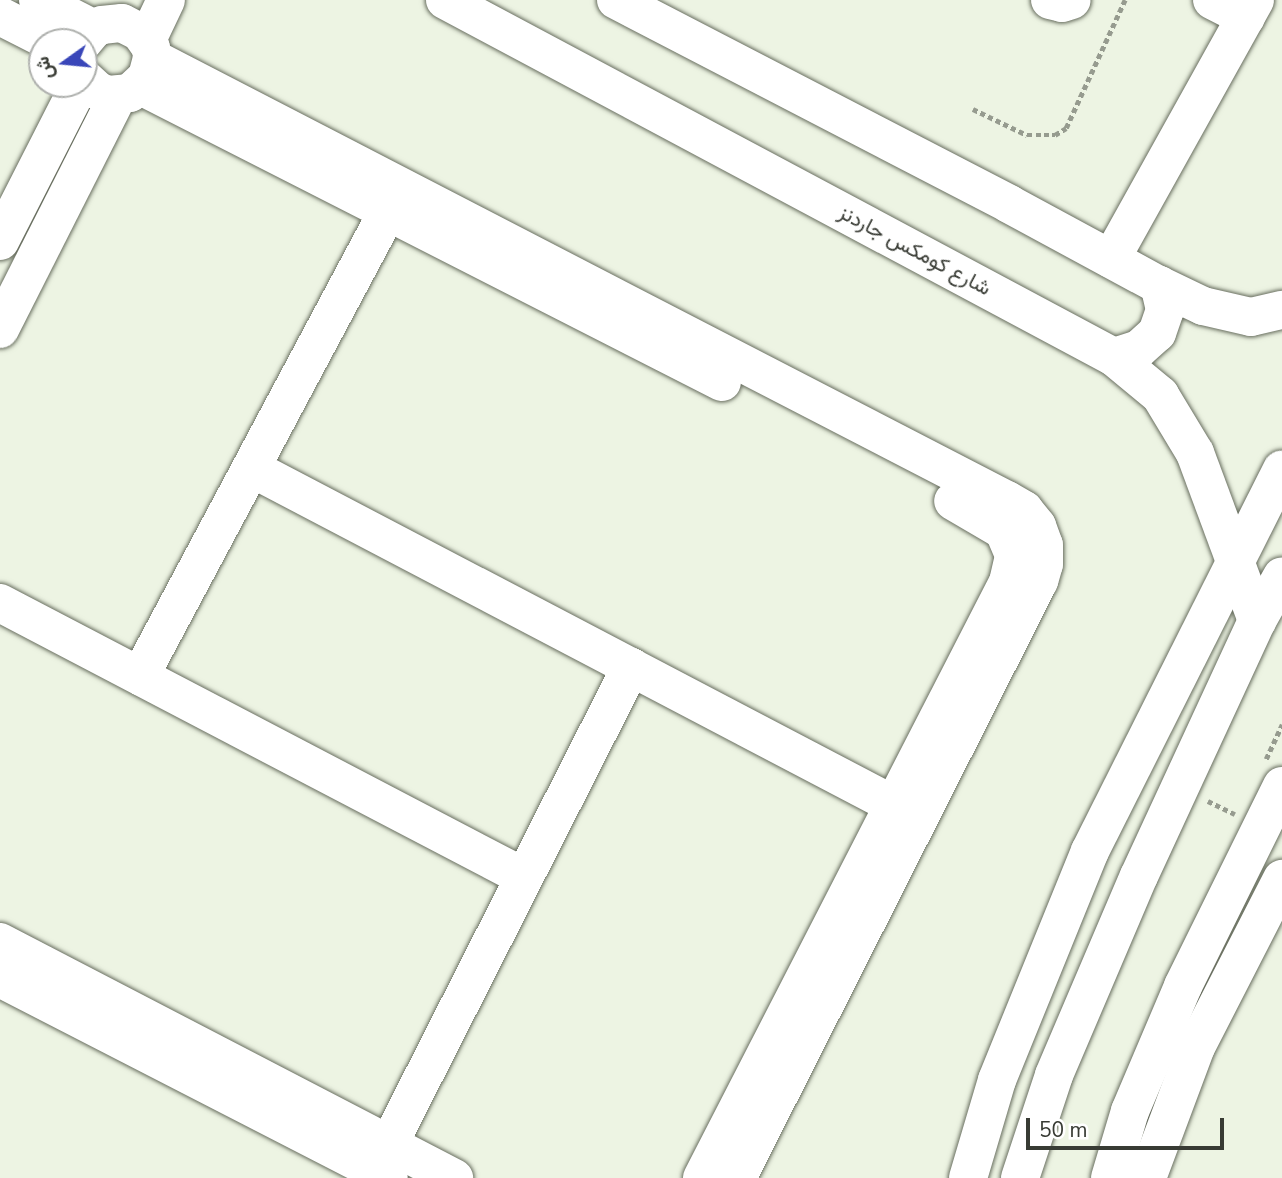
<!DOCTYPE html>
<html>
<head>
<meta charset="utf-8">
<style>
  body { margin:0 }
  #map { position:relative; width:1282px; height:1178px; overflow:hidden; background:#edf4e3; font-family:"Nunito Sans",Vazirmatn,sans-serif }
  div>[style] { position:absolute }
  .path>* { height:4.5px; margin-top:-2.25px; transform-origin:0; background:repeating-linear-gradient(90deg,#969b8f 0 5px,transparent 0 8.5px) }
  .roads { filter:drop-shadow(0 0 2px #686e5f) drop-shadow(0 0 2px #686e5f) }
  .minor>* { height:38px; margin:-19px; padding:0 19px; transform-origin:19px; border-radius:19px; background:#fff }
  span { translate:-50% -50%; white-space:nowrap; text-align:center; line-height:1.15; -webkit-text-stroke:7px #fff; paint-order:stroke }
  .street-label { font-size:21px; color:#383b34 }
  .north { position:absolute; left:28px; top:28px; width:70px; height:70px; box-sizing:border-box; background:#fff; border:2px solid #afb1ae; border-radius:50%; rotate:255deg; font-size:19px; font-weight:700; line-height:28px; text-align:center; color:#383b34 }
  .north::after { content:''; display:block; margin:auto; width:24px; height:32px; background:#3946b9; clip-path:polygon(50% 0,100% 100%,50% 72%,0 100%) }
  .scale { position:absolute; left:1026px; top:1118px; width:198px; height:32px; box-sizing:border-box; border:4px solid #383b34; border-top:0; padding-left:9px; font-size:21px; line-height:24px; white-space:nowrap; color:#383b34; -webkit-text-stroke:5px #fff; paint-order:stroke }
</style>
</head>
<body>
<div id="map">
  <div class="path">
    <i style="left:973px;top:109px;width:60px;rotate:25.7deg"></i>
    <i style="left:1027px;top:135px;width:28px"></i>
    <i style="left:1055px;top:135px;width:13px;rotate:-32deg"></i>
    <i style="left:1066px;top:128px;width:141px;rotate:-65.3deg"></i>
    <i style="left:1266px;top:759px;width:38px;rotate:-65deg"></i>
    <i style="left:1208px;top:801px;width:30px;rotate:26deg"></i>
  </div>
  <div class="roads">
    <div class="minor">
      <i style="left:38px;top:0;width:63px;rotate:27.4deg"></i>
      <i style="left:445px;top:0;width:758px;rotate:28.09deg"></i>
      <i style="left:1114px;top:357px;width:60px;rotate:39.6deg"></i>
      <i style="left:1160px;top:395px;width:68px;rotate:58.9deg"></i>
      <i style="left:1195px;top:453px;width:179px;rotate:69.7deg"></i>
      <i style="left:616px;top:0;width:443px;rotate:27.4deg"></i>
      <i style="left:1009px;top:204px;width:170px;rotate:28.4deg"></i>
      <i style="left:1159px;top:285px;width:49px;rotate:25.5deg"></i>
      <i style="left:1203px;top:306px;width:49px;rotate:12.9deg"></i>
      <i style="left:1251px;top:317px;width:32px;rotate:-13deg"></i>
      <i style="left:1050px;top:0;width:12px;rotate:14deg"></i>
      <i style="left:1062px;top:3px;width:10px;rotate:-17deg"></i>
      <i style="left:1212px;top:0;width:38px;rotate:27deg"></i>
      <i style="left:0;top:16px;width:57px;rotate:27deg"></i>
      <i style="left:147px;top:40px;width:44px;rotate:-64.6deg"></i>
      <i style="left:83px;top:42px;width:17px;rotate:-50deg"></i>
      <i style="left:94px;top:29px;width:9px;rotate:-27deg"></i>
      <i style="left:102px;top:25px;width:20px;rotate:-6deg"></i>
      <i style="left:122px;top:23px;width:20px;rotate:27deg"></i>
      <i style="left:140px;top:32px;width:19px;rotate:55deg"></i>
      <i style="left:151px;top:48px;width:10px;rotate:84deg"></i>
      <i style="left:152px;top:58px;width:20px;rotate:105deg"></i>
      <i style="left:147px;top:77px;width:23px;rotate:137deg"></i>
      <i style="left:130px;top:93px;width:22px;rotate:175deg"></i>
      <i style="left:108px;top:95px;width:11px;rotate:-158deg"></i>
      <i style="left:98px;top:91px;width:19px;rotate:-137deg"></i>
      <i style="left:152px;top:58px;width:962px;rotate:27.34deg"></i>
      <i style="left:1007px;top:500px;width:20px;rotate:30deg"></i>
      <i style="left:1024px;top:510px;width:21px;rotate:51deg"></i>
      <i style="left:1037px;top:526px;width:20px;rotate:70deg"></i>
      <i style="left:1044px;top:545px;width:19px;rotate:90deg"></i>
      <i style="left:1044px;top:564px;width:18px;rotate:106deg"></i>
      <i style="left:1039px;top:581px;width:669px;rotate:116.83deg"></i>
      <i style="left:141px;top:86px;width:652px;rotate:27deg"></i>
      <i style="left:0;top:241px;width:176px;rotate:-63deg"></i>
      <i style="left:1111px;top:259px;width:296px;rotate:-60.9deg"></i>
      <i style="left:0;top:329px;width:262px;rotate:-63.2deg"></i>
      <i style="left:1114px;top:357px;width:26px;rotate:-18deg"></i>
      <i style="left:1139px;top:349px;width:24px;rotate:-42deg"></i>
      <i style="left:1157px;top:333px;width:24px;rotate:-71deg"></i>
      <i style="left:1165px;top:310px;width:26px;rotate:-103deg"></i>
      <i style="left:251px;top:468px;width:724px;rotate:27.66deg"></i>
      <i style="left:0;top:603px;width:591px;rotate:27.61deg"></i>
      <i style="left:140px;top:676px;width:527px;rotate:-61.93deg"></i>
      <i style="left:0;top:942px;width:512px;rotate:27.47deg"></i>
      <i style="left:0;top:978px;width:437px;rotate:27.2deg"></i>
      <i style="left:389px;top:1144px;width:535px;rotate:-63.1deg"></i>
      <i style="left:702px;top:1178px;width:670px;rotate:-62.82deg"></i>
      <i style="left:1008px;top:582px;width:28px;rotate:-77deg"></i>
      <i style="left:1014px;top:555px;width:26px;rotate:-113deg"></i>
      <i style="left:1004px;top:531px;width:59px;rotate:-149.5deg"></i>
      <i style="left:968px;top:1178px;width:102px;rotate:-73.5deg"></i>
      <i style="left:997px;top:1080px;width:247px;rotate:-67.9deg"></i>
      <i style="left:1090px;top:851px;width:427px;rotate:-63.3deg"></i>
      <i style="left:1020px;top:1178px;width:108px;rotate:-71.7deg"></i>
      <i style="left:1054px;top:1075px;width:216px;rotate:-66.9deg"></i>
      <i style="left:1139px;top:876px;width:281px;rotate:-65.2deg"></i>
      <i style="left:1257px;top:621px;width:51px;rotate:-60.9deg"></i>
      <i style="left:1110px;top:1178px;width:70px;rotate:-73.4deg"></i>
      <i style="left:1130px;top:1111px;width:136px;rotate:-67deg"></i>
      <i style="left:1183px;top:986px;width:223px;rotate:-63.7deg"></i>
      <i style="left:1147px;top:1178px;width:140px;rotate:-69.5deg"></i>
      <i style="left:1196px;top:1047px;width:189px;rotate:-62.9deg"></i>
    </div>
  </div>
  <div class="street-label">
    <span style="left:915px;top:250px;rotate:28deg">شارع كومكس جاردنز</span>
  </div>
  <div class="north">ش</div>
  <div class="scale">50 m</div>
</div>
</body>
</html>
